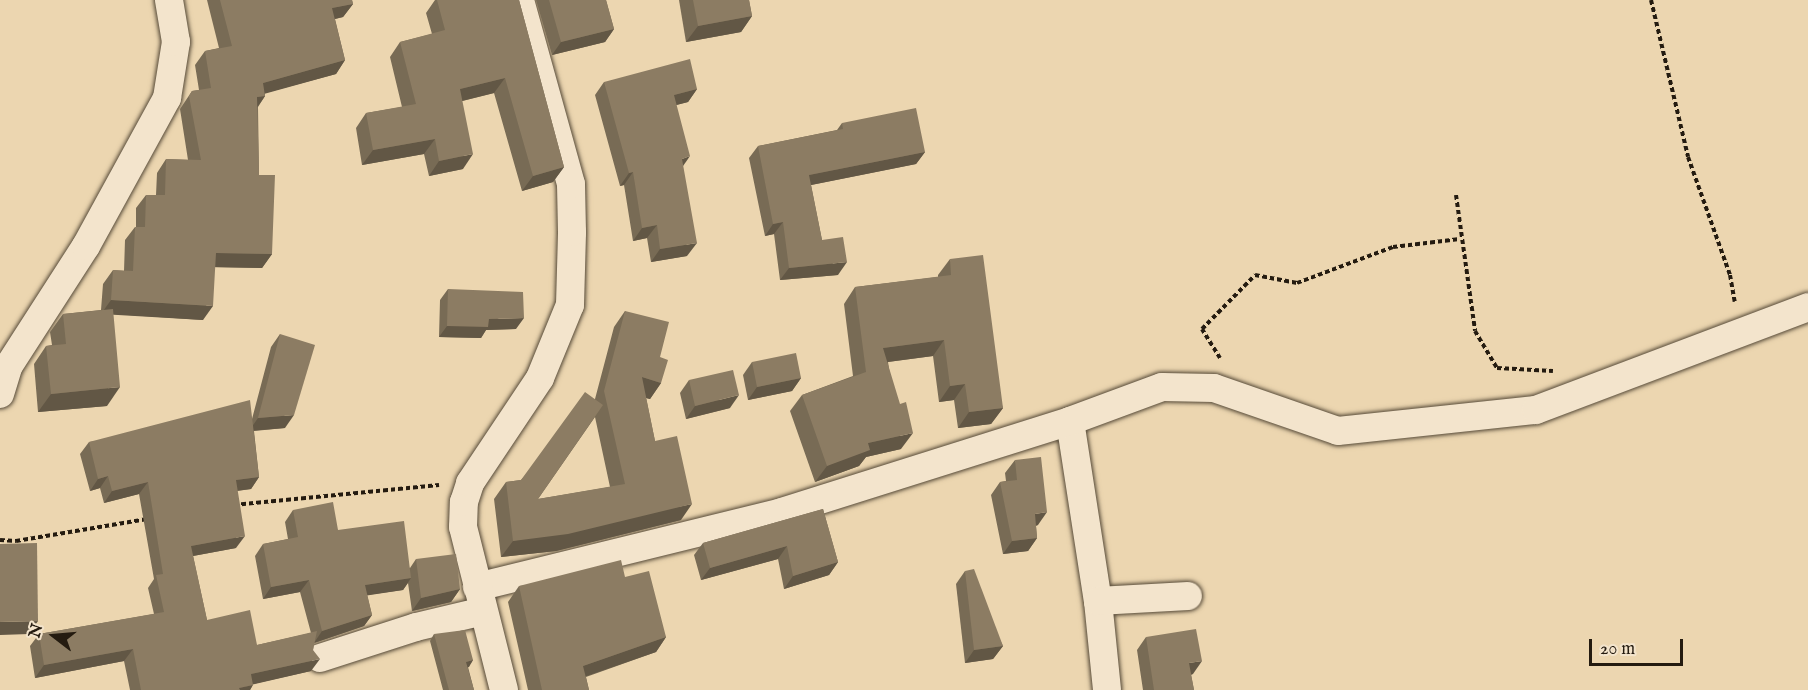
<!DOCTYPE html>
<html>
<head>
<meta charset="utf-8">
<style>
  body { margin:0 }
  #map { position:relative; width:1808px; height:690px; overflow:hidden; background:#ecd6b0; font-family:"IM FELL English",serif }
  div>[style] { position:absolute }
  .path>* { height:4px; margin-top:-2px; transform-origin:0; background:repeating-linear-gradient(90deg,#241b10 0 4.5px,transparent 0 7.5px) }
  .roads { filter:drop-shadow(0 0 2px #564a38) drop-shadow(0 0 2px #564a38) }
  .minor>* { height:28px; margin:-14px; padding:0 14px; transform-origin:14px; border-radius:14px; background:#f3e4cc }
  .wall>* { inset:0; background:#786b55 }
  .shaded-wall>* { inset:0; background:#625745 }
  .building>* { inset:0; background:#8c7c63 }
  span { translate:-50% -50%; white-space:nowrap; text-align:center; line-height:1.15; -webkit-text-stroke:6px #f3e4cc; paint-order:stroke }
  .north { position:absolute; left:24px; top:606px; width:60px; height:60px; -webkit-text-stroke:4px #f3e4cc; paint-order:stroke; rotate:286deg; font-size:16px; font-weight:700; line-height:24px; text-align:center; color:#241b10 }
  .north::after { content:''; display:block; margin:auto; width:21px; height:27px; background:#241b10; clip-path:polygon(50% 0,100% 100%,50% 72%,0 100%) }
  .scale { position:absolute; left:1589px; top:639px; width:94px; height:27px; box-sizing:border-box; border:3px solid #241b10; border-top:0; padding-left:8px; font-size:18px; line-height:21px; white-space:nowrap; color:#241b10; -webkit-text-stroke:4px #f3e4cc; paint-order:stroke }
</style>
</head>
<body>
<div id="map">
  <div class="path">
    <i style="left:1651px;top:0;width:161px;rotate:76.7deg"></i>
    <i style="left:1688px;top:157px;width:125px;rotate:70.4deg"></i>
    <i style="left:1730px;top:275px;width:27px;rotate:80deg"></i>
    <i style="left:1456px;top:195px;width:137px;rotate:82deg"></i>
    <i style="left:1475px;top:331px;width:43px;rotate:59.3deg"></i>
    <i style="left:1497px;top:368px;width:56px;rotate:3.1deg"></i>
    <i style="left:1220px;top:358px;width:34px;rotate:-122deg"></i>
    <i style="left:1202px;top:329px;width:76px;rotate:-45.5deg"></i>
    <i style="left:1255px;top:275px;width:43px;rotate:10.8deg"></i>
    <i style="left:1297px;top:283px;width:103px;rotate:-20.6deg"></i>
    <i style="left:1393px;top:247px;width:67px;rotate:-6.8deg"></i>
    <i style="left:234px;top:505px;width:206px;rotate:-5.6deg"></i>
    <i style="left:0;top:540px;width:16px;rotate:4deg"></i>
    <i style="left:16px;top:541px;width:133px;rotate:-9.5deg"></i>
  </div>
  <div class="roads">
    <div class="minor">
      <i style="left:0;top:394px;width:28px;rotate:-73deg"></i>
      <i style="left:8px;top:367px;width:144px;rotate:-57.2deg"></i>
      <i style="left:86px;top:246px;width:169px;rotate:-61.3deg"></i>
      <i style="left:167px;top:98px;width:57px;rotate:-80.9deg"></i>
      <i style="left:176px;top:42px;width:43px;rotate:-99.5deg"></i>
      <i style="left:1070px;top:421px;width:182px;rotate:81.2deg"></i>
      <i style="left:1098px;top:601px;width:89px;rotate:84.2deg"></i>
      <i style="left:477px;top:587px;width:314px;rotate:-13.8deg"></i>
      <i style="left:782px;top:512px;width:302px;rotate:-17.5deg"></i>
      <i style="left:1070px;top:421px;width:98px;rotate:-20.3deg"></i>
      <i style="left:1162px;top:387px;width:52px;rotate:1.1deg"></i>
      <i style="left:1214px;top:388px;width:131px;rotate:19.1deg"></i>
      <i style="left:1338px;top:431px;width:199px;rotate:-6.1deg"></i>
      <i style="left:1536px;top:410px;width:291px;rotate:-20.7deg"></i>
      <i style="left:1098px;top:601px;width:90px;rotate:-3.2deg"></i>
      <i style="left:320px;top:658px;width:101px;rotate:-17.9deg"></i>
      <i style="left:416px;top:627px;width:69px;rotate:-13.4deg"></i>
      <i style="left:504px;top:690px;width:168px;rotate:-104.1deg"></i>
      <i style="left:463px;top:527px;width:25px;rotate:-88deg"></i>
      <i style="left:464px;top:502px;width:20px;rotate:-72deg"></i>
      <i style="left:470px;top:483px;width:126px;rotate:-56.3deg"></i>
      <i style="left:540px;top:378px;width:79px;rotate:-67.7deg"></i>
      <i style="left:570px;top:305px;width:73px;rotate:-88.4deg"></i>
      <i style="left:572px;top:232px;width:48px;rotate:-91.2deg"></i>
      <i style="left:571px;top:184px;width:191px;rotate:-105.5deg"></i>
    </div>
  </div>
  <div class="wall">
    <i style="clip-path:polygon(207px 0,352px 0,353px 4px,343px 17px,335px 19px,345px 60px,336px 74px,265px 93px,265px 96px,258px 107px,259px 175px,272px 254px,262px 268px,215px 267px,203px 320px,113px 314px,107px 406px,38px 412px,34px 364px,46px 346px,52px 345px,50px 332px,63px 314px,101px 310px,103px 284px,113px 270px,124px 271px,125px 240px,135px 227px,136px 227px,136px 208px,146px 195px,156px 195px,157px 173px,166px 159px,188px 160px,180px 109px,192px 91px,199px 90px,195px 65px,205px 51px,219px 48px)"></i>
    <i style="clip-path:polygon(435px 0,519px 0,564px 167px,553px 182px,522px 191px,494px 93px,462px 101px,463px 169px,429px 176px,424px 154px,362px 165px,356px 128px,366px 113px,402px 107px,390px 57px,400px 42px,432px 34px,426px 13px)"></i>
    <i style="clip-path:polygon(536px 0,606px 0,614px 29px,605px 42px,552px 55px)"></i>
    <i style="clip-path:polygon(679px 0,749px 0,752px 16px,741px 32px,686px 42px)"></i>
    <i style="clip-path:polygon(604px 82px,697px 89px,688px 102px,676px 105px,683px 167px,687px 256px,651px 262px,647px 238px,633px 241px,624px 185px,620px 186px,595px 95px)"></i>
    <i style="clip-path:polygon(842px 123px,925px 152px,916px 164px,811px 185px,822px 240px,838px 275px,780px 280px,774px 234px,765px 236px,749px 158px,758px 146px,837px 130px)"></i>
    <i style="clip-path:polygon(950px 259px,1003px 408px,991px 424px,958px 428px,954px 400px,939px 402px,933px 356px,888px 362px,901px 449px,866px 457px,859px 466px,815px 482px,790px 411px,802px 395px,853px 376px,844px 304px,855px 287px,938px 277px,938px 275px)"></i>
    <i style="clip-path:polygon(448px 289px,516px 329px,486px 330px,481px 338px,439px 337px,440px 300px)"></i>
    <i style="clip-path:polygon(evenodd,625px 311px,660px 357px,661px 383px,650px 399px,646px 398px,655px 441px,681px 520px,556px 551px,501px 557px,494px 499px,506px 482px,521px 480px,595px 399px,614px 327px,625px 311px,595px 417px,610px 487px,538px 499px,595px 417px)"></i>
    <i style="clip-path:polygon(280px 334px,285px 428px,254px 431px,259px 477px,251px 489px,237px 491px,236px 548px,193px 556px,207px 620px,257px 645px,311px 633px,300px 592px,263px 599px,255px 556px,263px 544px,288px 539px,285px 522px,293px 510px,338px 530px,410px 568px,416px 559px,460px 589px,451px 602px,412px 611px,408px 583px,403px 590px,367px 595px,372px 615px,364px 626px,314px 643px,313px 650px,311px 671px,253px 684px,250px 690px,130px 690px,124px 661px,35px 678px,30px 646px,39px 634px,154px 614px,148px 588px,154px 579px,139px 494px,104px 503px,100px 488px,90px 491px,80px 454px,89px 442px,252px 419px,271px 347px)"></i>
    <i style="clip-path:polygon(752px 362px,801px 378px,792px 391px,748px 400px,743px 375px)"></i>
    <i style="clip-path:polygon(689px 380px,730px 408px,686px 419px,680px 393px)"></i>
    <i style="clip-path:polygon(1015px 460px,1038px 525px,1036px 526px,1037px 538px,1028px 551px,1003px 554px,991px 495px,1000px 482px,1006px 481px,1005px 473px)"></i>
    <i style="clip-path:polygon(823px 509px,838px 562px,829px 575px,784px 589px,778px 559px,701px 580px,694px 555px,703px 543px)"></i>
    <i style="clip-path:polygon(965px 571px,1003px 646px,993px 659px,965px 663px,956px 584px)"></i>
    <i style="clip-path:polygon(625px 577px,666px 637px,656px 652px,586px 677px,589px 690px,528px 690px,508px 602px,519px 586px)"></i>
    <i style="clip-path:polygon(434px 634px,473px 660px,468px 667px,474px 690px,443px 690px,430px 641px)"></i>
    <i style="clip-path:polygon(1146px 637px,1193px 674px,1191px 675px,1194px 690px,1143px 690px,1137px 650px)"></i>
  </div>
  <div class="shaded-wall">
    <i style="clip-path:polygon(353px 4px,343px 17px,322px 22px,332px 8px)"></i>
    <i style="clip-path:polygon(752px 16px,741px 32px,686px 42px,698px 26px)"></i>
    <i style="clip-path:polygon(614px 29px,605px 42px,552px 55px,561px 42px)"></i>
    <i style="clip-path:polygon(345px 60px,336px 74px,253px 97px,263px 83px)"></i>
    <i style="clip-path:polygon(505px 78px,494px 93px,450px 104px,460px 89px)"></i>
    <i style="clip-path:polygon(697px 89px,688px 102px,665px 108px,674px 95px)"></i>
    <i style="clip-path:polygon(265px 96px,256px 109px,257px 97px)"></i>
    <i style="clip-path:polygon(435px 139px,424px 154px,362px 165px,373px 150px)"></i>
    <i style="clip-path:polygon(925px 152px,916px 164px,801px 187px,809px 175px)"></i>
    <i style="clip-path:polygon(473px 154px,463px 169px,429px 176px,439px 161px)"></i>
    <i style="clip-path:polygon(690px 156px,681px 169px,682px 159px)"></i>
    <i style="clip-path:polygon(564px 167px,553px 182px,522px 191px,533px 176px)"></i>
    <i style="clip-path:polygon(633px 172px,624px 185px,620px 186px,629px 173px)"></i>
    <i style="clip-path:polygon(783px 222px,774px 234px,765px 236px,773px 224px)"></i>
    <i style="clip-path:polygon(657px 225px,647px 238px,633px 241px,642px 228px)"></i>
    <i style="clip-path:polygon(697px 243px,687px 256px,651px 262px,660px 249px)"></i>
    <i style="clip-path:polygon(216px 253px,272px 254px,262px 268px,206px 267px)"></i>
    <i style="clip-path:polygon(847px 262px,838px 275px,780px 280px,789px 268px)"></i>
    <i style="clip-path:polygon(111px 300px,213px 306px,203px 320px,101px 314px)"></i>
    <i style="clip-path:polygon(524px 318px,516px 329px,486px 330px,481px 338px,439px 337px,447px 326px,489px 319px)"></i>
    <i style="clip-path:polygon(944px 340px,933px 356px,872px 364px,883px 348px)"></i>
    <i style="clip-path:polygon(642px 377px,661px 383px,650px 399px,631px 394px)"></i>
    <i style="clip-path:polygon(801px 378px,792px 391px,748px 400px,757px 387px)"></i>
    <i style="clip-path:polygon(965px 384px,954px 400px,939px 402px,950px 386px)"></i>
    <i style="clip-path:polygon(120px 387px,107px 406px,38px 412px,51px 394px)"></i>
    <i style="clip-path:polygon(739px 395px,730px 408px,686px 419px,695px 406px)"></i>
    <i style="clip-path:polygon(1003px 408px,991px 424px,958px 428px,969px 412px)"></i>
    <i style="clip-path:polygon(294px 415px,285px 428px,249px 431px,258px 418px)"></i>
    <i style="clip-path:polygon(913px 433px,901px 449px,866px 457px,859px 466px,815px 482px,827px 466px,868px 443px)"></i>
    <i style="clip-path:polygon(108px 476px,100px 488px,90px 491px,98px 479px)"></i>
    <i style="clip-path:polygon(259px 477px,251px 489px,227px 492px,236px 480px)"></i>
    <i style="clip-path:polygon(148px 482px,139px 494px,104px 503px,112px 491px)"></i>
    <i style="clip-path:polygon(692px 504px,681px 520px,556px 551px,501px 557px,513px 541px)"></i>
    <i style="clip-path:polygon(1047px 512px,1038px 525px,1026px 527px,1035px 514px)"></i>
    <i style="clip-path:polygon(245px 536px,236px 548px,182px 558px,191px 546px)"></i>
    <i style="clip-path:polygon(1037px 538px,1028px 551px,1003px 554px,1012px 541px)"></i>
    <i style="clip-path:polygon(787px 546px,778px 559px,701px 580px,710px 568px)"></i>
    <i style="clip-path:polygon(838px 562px,829px 575px,784px 589px,793px 576px)"></i>
    <i style="clip-path:polygon(411px 578px,403px 590px,357px 597px,365px 585px)"></i>
    <i style="clip-path:polygon(309px 580px,300px 592px,263px 599px,271px 587px)"></i>
    <i style="clip-path:polygon(460px 589px,451px 602px,412px 611px,421px 598px)"></i>
    <i style="clip-path:polygon(372px 615px,364px 626px,314px 643px,322px 631px)"></i>
    <i style="clip-path:polygon(38px 621px,29px 634px,0 635px,0 622px)"></i>
    <i style="clip-path:polygon(666px 637px,656px 652px,572px 681px,583px 666px)"></i>
    <i style="clip-path:polygon(1003px 646px,993px 659px,965px 663px,974px 650px)"></i>
    <i style="clip-path:polygon(133px 649px,124px 661px,35px 678px,44px 665px)"></i>
    <i style="clip-path:polygon(320px 659px,311px 671px,242px 687px,251px 674px)"></i>
    <i style="clip-path:polygon(473px 660px,469px 667px,462px 669px,466px 662px)"></i>
    <i style="clip-path:polygon(1202px 661px,1193px 674px,1180px 676px,1189px 663px)"></i>
    <i style="clip-path:polygon(253px 685px,250px 690px,238px 690px,239px 688px)"></i>
  </div>
  <div class="building">
    <i style="clip-path:polygon(220px 0,352px 0,353px 4px,332px 8px,345px 60px,263px 83px,265px 96px,257px 97px,259px 175px,275px 175px,272px 254px,216px 253px,213px 306px,111px 300px,113px 270px,133px 271px,135px 227px,145px 227px,146px 195px,165px 195px,166px 159px,201px 160px,189px 96px,192px 91px,211px 88px,205px 51px,232px 46px)"></i>
    <i style="clip-path:polygon(437px 0,519px 0,564px 167px,533px 176px,505px 78px,460px 89px,473px 154px,439px 161px,435px 139px,373px 150px,366px 113px,416px 104px,400px 42px,445px 30px)"></i>
    <i style="clip-path:polygon(549px 0,606px 0,614px 29px,561px 42px)"></i>
    <i style="clip-path:polygon(693px 0,749px 0,752px 16px,698px 26px)"></i>
    <i style="clip-path:polygon(690px 59px,697px 89px,674px 95px,690px 156px,682px 159px,697px 243px,660px 249px,657px 225px,642px 228px,633px 172px,629px 173px,604px 82px)"></i>
    <i style="clip-path:polygon(916px 108px,925px 152px,809px 175px,822px 240px,843px 237px,847px 262px,789px 268px,783px 222px,773px 224px,758px 146px,843px 129px,842px 123px)"></i>
    <i style="clip-path:polygon(983px 255px,1003px 408px,969px 412px,965px 384px,950px 386px,944px 340px,883px 348px,900px 404px,906px 402px,913px 433px,868px 443px,870px 450px,827px 466px,802px 395px,866px 372px,855px 287px,951px 275px,950px 259px)"></i>
    <i style="clip-path:polygon(448px 289px,523px 292px,524px 318px,489px 319px,488px 327px,447px 326px)"></i>
    <i style="clip-path:polygon(113px 309px,120px 387px,51px 394px,46px 346px,66px 344px,63px 314px)"></i>
    <i style="clip-path:polygon(625px 311px,669px 322px,660px 357px,668px 360px,661px 383px,642px 377px,655px 441px,677px 436px,692px 504px,568px 534px,513px 541px,506px 482px,521px 480px,585px 392px,603px 405px,538px 499px,625px 484px,604px 391px)"></i>
    <i style="clip-path:polygon(280px 334px,315px 345px,294px 415px,258px 418px)"></i>
    <i style="clip-path:polygon(796px 353px,801px 378px,757px 387px,752px 362px)"></i>
    <i style="clip-path:polygon(733px 370px,739px 395px,695px 406px,689px 380px)"></i>
    <i style="clip-path:polygon(250px 400px,259px 477px,236px 480px,245px 536px,191px 546px,207px 620px,250px 610px,257px 645px,317px 631px,313px 650px,320px 659px,251px 674px,253px 685px,239px 688px,240px 690px,141px 690px,133px 649px,44px 665px,39px 634px,164px 612px,156px 575px,163px 574px,148px 482px,112px 491px,108px 476px,98px 479px,89px 442px)"></i>
    <i style="clip-path:polygon(1041px 457px,1047px 512px,1035px 514px,1037px 538px,1012px 541px,1000px 482px,1017px 480px,1015px 460px)"></i>
    <i style="clip-path:polygon(333px 502px,338px 530px,404px 521px,411px 578px,365px 585px,372px 615px,322px 631px,309px 580px,271px 587px,263px 544px,298px 537px,293px 510px)"></i>
    <i style="clip-path:polygon(823px 509px,838px 562px,793px 576px,787px 546px,710px 568px,703px 543px)"></i>
    <i style="clip-path:polygon(37px 543px,38px 621px,0 622px,0 544px)"></i>
    <i style="clip-path:polygon(456px 554px,460px 589px,421px 598px,416px 559px)"></i>
    <i style="clip-path:polygon(621px 560px,625px 577px,649px 571px,666px 637px,583px 666px,589px 690px,542px 690px,519px 586px)"></i>
    <i style="clip-path:polygon(974px 569px,1003px 646px,974px 650px,965px 571px)"></i>
    <i style="clip-path:polygon(1196px 629px,1202px 661px,1189px 663px,1194px 690px,1154px 690px,1146px 637px)"></i>
    <i style="clip-path:polygon(465px 630px,473px 660px,466px 662px,474px 690px,449px 690px,434px 634px)"></i>
  </div>
  <div class="north">N</div>
  <div class="scale">20 m</div>
</div>
</body>
</html>
